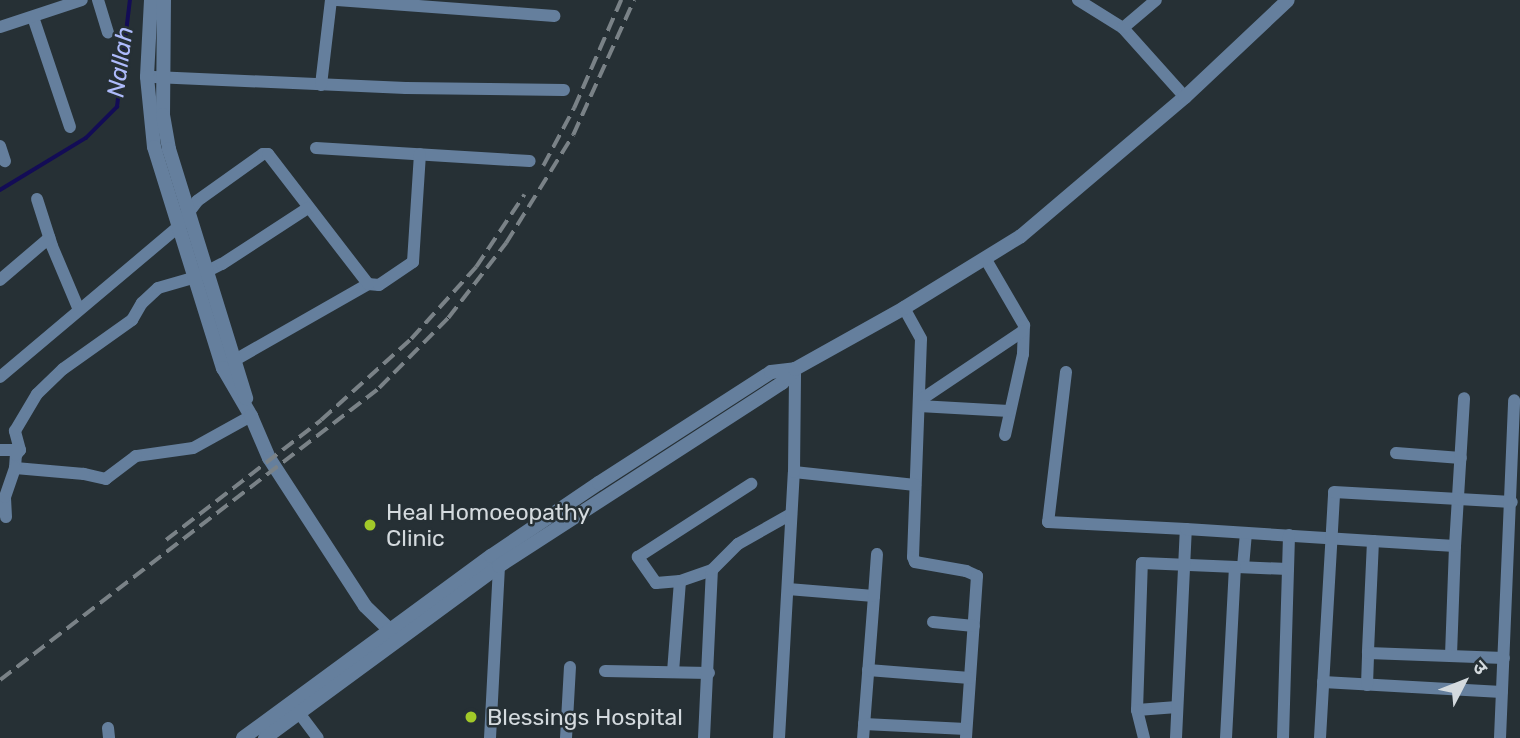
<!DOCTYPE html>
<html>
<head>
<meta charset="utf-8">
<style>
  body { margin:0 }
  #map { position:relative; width:1520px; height:738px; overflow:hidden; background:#263035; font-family:Rubik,"Noto Sans Devanagari",sans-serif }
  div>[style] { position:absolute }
  .stream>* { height:3.5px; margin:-1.75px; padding:0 1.75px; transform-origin:1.75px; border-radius:1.75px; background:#130c56 }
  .minor>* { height:12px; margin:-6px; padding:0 6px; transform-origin:6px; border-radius:6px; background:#657f9d }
  .tertiary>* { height:14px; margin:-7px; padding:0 7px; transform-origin:7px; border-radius:7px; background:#657f9d }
  .rail>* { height:3.5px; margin-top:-1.75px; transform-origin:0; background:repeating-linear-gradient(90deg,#7a8287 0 14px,transparent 0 21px) }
  .dots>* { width:19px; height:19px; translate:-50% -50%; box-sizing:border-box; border:4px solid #263035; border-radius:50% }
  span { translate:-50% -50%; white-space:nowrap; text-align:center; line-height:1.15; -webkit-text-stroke:5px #263035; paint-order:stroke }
  .poi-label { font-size:23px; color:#d4dade }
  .left { translate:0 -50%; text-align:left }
  .water-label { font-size:24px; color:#aebbfb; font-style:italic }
  .north { position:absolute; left:1429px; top:647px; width:70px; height:70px; -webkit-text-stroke:5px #263035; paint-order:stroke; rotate:48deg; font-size:19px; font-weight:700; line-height:28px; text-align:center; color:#d4dade }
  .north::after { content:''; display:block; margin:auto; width:24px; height:32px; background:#d4dade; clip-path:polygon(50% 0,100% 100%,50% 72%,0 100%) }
</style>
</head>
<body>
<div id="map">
  <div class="stream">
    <i style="left:0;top:190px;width:100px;rotate:-31.2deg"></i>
    <i style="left:86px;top:138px;width:44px;rotate:-45deg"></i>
    <i style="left:117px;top:107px;width:108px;rotate:-83.1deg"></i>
  </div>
  <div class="minor">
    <i style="left:98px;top:0;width:34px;rotate:73deg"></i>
    <i style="left:337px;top:0;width:218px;rotate:4.2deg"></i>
    <i style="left:1078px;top:0;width:53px;rotate:31.9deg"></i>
    <i style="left:1123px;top:28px;width:93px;rotate:48.1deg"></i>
    <i style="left:33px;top:17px;width:116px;rotate:71.4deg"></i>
    <i style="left:0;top:27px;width:86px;rotate:-18.2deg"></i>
    <i style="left:1123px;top:28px;width:43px;rotate:-40.3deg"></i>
    <i style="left:154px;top:77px;width:252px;rotate:2.5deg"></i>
    <i style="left:406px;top:88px;width:158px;rotate:0.7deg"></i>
    <i style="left:321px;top:85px;width:86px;rotate:-83.3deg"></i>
    <i style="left:0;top:146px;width:16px;rotate:72deg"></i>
    <i style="left:316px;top:148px;width:214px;rotate:3.5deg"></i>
    <i style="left:37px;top:199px;width:49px;rotate:72.3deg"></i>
    <i style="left:52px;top:246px;width:69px;rotate:67.1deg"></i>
    <i style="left:985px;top:258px;width:78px;rotate:59.8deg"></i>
    <i style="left:1024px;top:325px;width:29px;rotate:92deg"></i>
    <i style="left:1023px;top:354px;width:83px;rotate:102.5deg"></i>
    <i style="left:0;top:280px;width:65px;rotate:-40.6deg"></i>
    <i style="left:904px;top:308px;width:35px;rotate:61deg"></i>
    <i style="left:921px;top:339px;width:218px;rotate:92.1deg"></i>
    <i style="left:913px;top:557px;width:5px;rotate:68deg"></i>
    <i style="left:915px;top:562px;width:52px;rotate:10deg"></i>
    <i style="left:966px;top:571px;width:12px;rotate:24deg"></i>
    <i style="left:977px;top:576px;width:162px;rotate:93.9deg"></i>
    <i style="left:228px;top:364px;width:161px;rotate:-29.7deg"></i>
    <i style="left:368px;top:284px;width:11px;rotate:5deg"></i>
    <i style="left:379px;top:285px;width:41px;rotate:-34.1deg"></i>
    <i style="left:413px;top:262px;width:108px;rotate:-86.3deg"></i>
    <i style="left:1066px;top:372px;width:151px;rotate:96.8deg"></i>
    <i style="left:1048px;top:522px;width:138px;rotate:2.9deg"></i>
    <i style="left:0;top:377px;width:231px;rotate:-40.1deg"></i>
    <i style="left:177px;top:228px;width:34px;rotate:-53deg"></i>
    <i style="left:197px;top:201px;width:81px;rotate:-35.5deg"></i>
    <i style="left:263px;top:154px;width:5px"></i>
    <i style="left:268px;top:154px;width:164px;rotate:52.4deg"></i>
    <i style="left:919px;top:401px;width:125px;rotate:-33.9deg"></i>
    <i style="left:919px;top:406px;width:90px;rotate:3.2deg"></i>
    <i style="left:251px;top:416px;width:66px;rotate:151.1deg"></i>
    <i style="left:193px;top:448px;width:58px;rotate:172deg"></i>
    <i style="left:136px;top:456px;width:38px;rotate:143deg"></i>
    <i style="left:106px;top:479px;width:23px;rotate:-167deg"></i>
    <i style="left:84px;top:474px;width:69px;rotate:-175deg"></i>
    <i style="left:15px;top:468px;width:13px;rotate:-86deg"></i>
    <i style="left:16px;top:455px;width:6px;rotate:-51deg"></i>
    <i style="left:20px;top:450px;width:20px;rotate:-105deg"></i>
    <i style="left:15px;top:431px;width:43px;rotate:-59.3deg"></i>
    <i style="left:37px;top:394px;width:36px;rotate:-44deg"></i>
    <i style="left:63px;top:369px;width:85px;rotate:-35.4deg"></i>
    <i style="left:132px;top:320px;width:20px;rotate:-60deg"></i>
    <i style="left:142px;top:303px;width:22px;rotate:-43deg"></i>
    <i style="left:158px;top:288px;width:37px;rotate:-16deg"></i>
    <i style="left:194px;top:278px;width:31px;rotate:-27deg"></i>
    <i style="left:222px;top:264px;width:103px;rotate:-33.1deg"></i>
    <i style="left:0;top:450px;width:20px"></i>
    <i style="left:1396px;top:453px;width:65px;rotate:4.4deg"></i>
    <i style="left:794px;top:472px;width:122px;rotate:6.1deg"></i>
    <i style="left:6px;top:517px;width:20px;rotate:-93deg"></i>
    <i style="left:5px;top:497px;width:31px;rotate:-71deg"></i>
    <i style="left:1373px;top:541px;width:82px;rotate:3.5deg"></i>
    <i style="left:1455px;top:546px;width:110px;rotate:92.1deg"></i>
    <i style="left:1455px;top:546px;width:148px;rotate:-86.5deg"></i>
    <i style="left:1243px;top:567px;width:34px;rotate:-85deg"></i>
    <i style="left:712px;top:570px;width:34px;rotate:161deg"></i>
    <i style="left:680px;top:581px;width:24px;rotate:175deg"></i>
    <i style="left:656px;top:583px;width:32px;rotate:-125deg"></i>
    <i style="left:638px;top:557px;width:135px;rotate:-32.9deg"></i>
    <i style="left:788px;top:589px;width:86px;rotate:4.7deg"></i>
    <i style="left:874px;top:596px;width:142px;rotate:94.4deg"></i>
    <i style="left:874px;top:596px;width:42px;rotate:-85.9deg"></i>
    <i style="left:933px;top:622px;width:41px;rotate:5.6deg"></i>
    <i style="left:868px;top:670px;width:102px;rotate:4.5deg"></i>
    <i style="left:605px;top:671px;width:104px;rotate:1.1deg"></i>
    <i style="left:673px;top:672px;width:91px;rotate:-85.6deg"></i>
    <i style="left:1323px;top:682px;width:179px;rotate:3.2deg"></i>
    <i style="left:1367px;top:685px;width:32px;rotate:-88deg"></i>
    <i style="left:1177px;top:707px;width:40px;rotate:175.7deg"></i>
    <i style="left:1137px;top:710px;width:147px;rotate:-88.1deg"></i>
    <i style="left:1142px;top:563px;width:146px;rotate:2.4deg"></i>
    <i style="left:1137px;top:710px;width:29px;rotate:76deg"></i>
    <i style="left:299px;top:713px;width:31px;rotate:53deg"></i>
    <i style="left:864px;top:724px;width:102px;rotate:2.8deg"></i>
    <i style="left:108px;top:728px;width:10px;rotate:84deg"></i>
    <i style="left:490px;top:738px;width:172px;rotate:-87deg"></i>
    <i style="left:566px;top:738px;width:71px;rotate:-86.8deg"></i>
    <i style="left:704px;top:738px;width:168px;rotate:-87.3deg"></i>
    <i style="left:712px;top:570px;width:37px;rotate:-45deg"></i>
    <i style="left:738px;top:544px;width:61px;rotate:-29.5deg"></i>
    <i style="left:779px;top:738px;width:266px;rotate:-86.8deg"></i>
    <i style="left:794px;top:472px;width:103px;rotate:-89.4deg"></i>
    <i style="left:1176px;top:738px;width:209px;rotate:-87.3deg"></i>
    <i style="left:1186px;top:529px;width:187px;rotate:3.7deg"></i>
    <i style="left:1373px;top:541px;width:112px;rotate:92.6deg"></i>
    <i style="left:1368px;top:653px;width:136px;rotate:2.1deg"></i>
    <i style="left:1226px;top:738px;width:171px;rotate:-87deg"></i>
    <i style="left:1283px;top:738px;width:203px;rotate:-88.3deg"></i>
    <i style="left:1320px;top:738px;width:246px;rotate:-86.7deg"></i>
    <i style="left:1334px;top:492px;width:178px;rotate:3.2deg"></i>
    <i style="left:1500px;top:738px;width:338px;rotate:-87.6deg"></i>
  </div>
  <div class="tertiary">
    <i style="left:151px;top:0;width:77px;rotate:93deg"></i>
    <i style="left:147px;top:77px;width:70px;rotate:84.3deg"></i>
    <i style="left:154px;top:147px;width:232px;rotate:72.7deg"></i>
    <i style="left:223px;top:368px;width:56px;rotate:59.7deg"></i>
    <i style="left:251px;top:416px;width:46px;rotate:66.8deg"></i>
    <i style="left:269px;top:458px;width:176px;rotate:57deg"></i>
    <i style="left:365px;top:606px;width:46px;rotate:44.1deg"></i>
    <i style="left:164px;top:0;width:115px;rotate:90.5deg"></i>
    <i style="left:163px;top:115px;width:35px;rotate:80deg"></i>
    <i style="left:169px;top:149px;width:261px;rotate:72.8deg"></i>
    <i style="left:243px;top:738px;width:308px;rotate:-36.3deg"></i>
    <i style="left:491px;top:556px;width:130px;rotate:-34.1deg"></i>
    <i style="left:599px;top:483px;width:205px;rotate:-32.8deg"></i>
    <i style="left:771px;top:372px;width:24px;rotate:-7deg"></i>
    <i style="left:265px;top:738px;width:290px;rotate:-36.3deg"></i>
    <i style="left:499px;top:566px;width:337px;rotate:-32.9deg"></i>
    <i style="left:782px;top:383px;width:19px;rotate:-47deg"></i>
    <i style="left:795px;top:369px;width:125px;rotate:-29.2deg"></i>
    <i style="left:904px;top:308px;width:137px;rotate:-31.6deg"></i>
    <i style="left:1021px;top:236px;width:215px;rotate:-40.3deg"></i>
    <i style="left:1185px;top:97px;width:141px;rotate:-43.3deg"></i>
  </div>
  <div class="rail">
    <i style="left:543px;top:166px;width:66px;rotate:-61.9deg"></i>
    <i style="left:574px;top:108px;width:118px;rotate:-66.5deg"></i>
    <i style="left:166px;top:540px;width:196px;rotate:-37.7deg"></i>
    <i style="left:321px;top:420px;width:121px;rotate:-42deg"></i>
    <i style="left:411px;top:339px;width:97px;rotate:-47.9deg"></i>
    <i style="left:476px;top:267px;width:87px;rotate:-56.3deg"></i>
    <i style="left:0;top:680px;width:478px;rotate:-37.6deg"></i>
    <i style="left:379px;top:388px;width:98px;rotate:-45.4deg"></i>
    <i style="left:448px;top:318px;width:95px;rotate:-52.3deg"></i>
    <i style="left:506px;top:243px;width:127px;rotate:-58.2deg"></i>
    <i style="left:573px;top:135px;width:148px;rotate:-65.7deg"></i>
  </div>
  <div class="dots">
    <i style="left:370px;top:525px;background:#a2c929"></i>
    <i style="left:471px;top:717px;background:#a2c929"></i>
  </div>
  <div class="poi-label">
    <span class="left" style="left:386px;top:525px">Heal Homoeopathy<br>Clinic</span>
    <span class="left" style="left:487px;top:717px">Blessings Hospital</span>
  </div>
  <div class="water-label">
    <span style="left:121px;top:62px;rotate:-82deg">Nallah</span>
  </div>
  <div class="north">उ</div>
</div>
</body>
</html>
